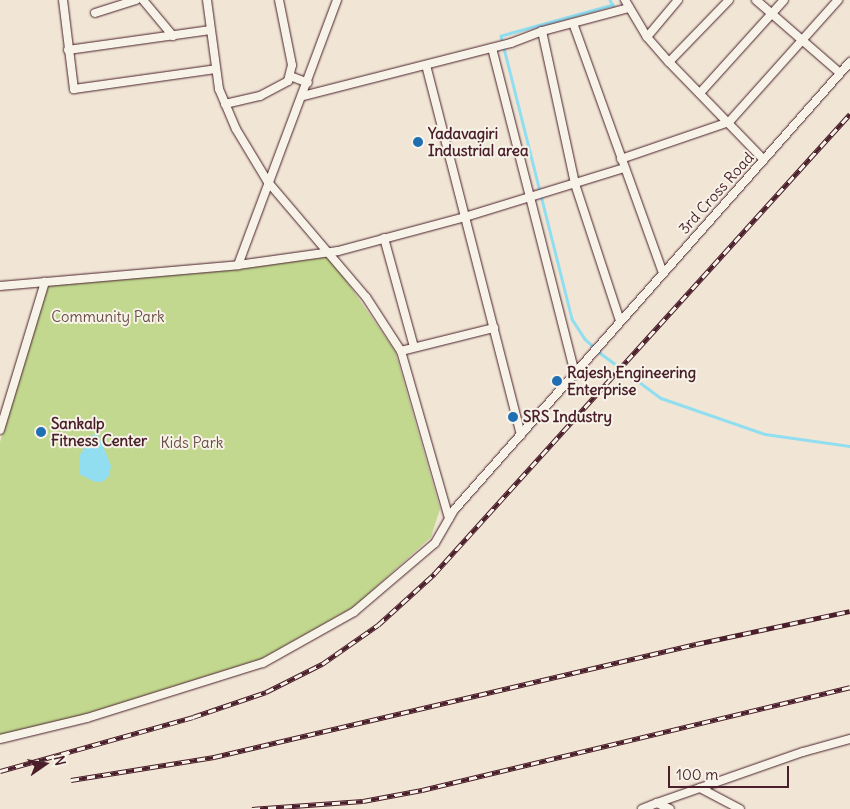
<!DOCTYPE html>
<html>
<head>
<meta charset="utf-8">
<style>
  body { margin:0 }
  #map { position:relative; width:850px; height:809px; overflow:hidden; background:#f1e6d5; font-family:Delius,sans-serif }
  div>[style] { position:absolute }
  .green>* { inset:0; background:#c1d88e }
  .water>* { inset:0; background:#90def0 }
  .stream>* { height:2.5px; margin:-1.25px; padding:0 1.25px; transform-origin:1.25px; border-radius:1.25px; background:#90def0 }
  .roads { filter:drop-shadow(0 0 1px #4a1f2b) drop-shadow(0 0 1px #4a1f2b) }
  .minor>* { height:8px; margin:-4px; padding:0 4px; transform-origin:4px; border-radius:4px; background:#f7f3e8 }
  .rail>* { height:4.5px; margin-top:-2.25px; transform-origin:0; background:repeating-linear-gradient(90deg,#f7f3e8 0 8px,#4a1f2b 0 16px); box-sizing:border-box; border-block:1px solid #4a1f2b }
  .dots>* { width:14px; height:14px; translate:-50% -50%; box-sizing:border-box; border:2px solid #f7f3e8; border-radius:50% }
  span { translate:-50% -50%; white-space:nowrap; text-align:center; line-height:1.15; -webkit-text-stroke:4px #f7f3e8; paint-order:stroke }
  .poi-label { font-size:15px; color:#4a1f2b; font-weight:700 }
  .left { translate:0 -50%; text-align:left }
  .street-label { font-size:15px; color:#4a1f2b }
  .park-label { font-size:15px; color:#684d44 }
  .north { position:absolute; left:20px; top:739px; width:50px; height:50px; -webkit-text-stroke:4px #f7f3e8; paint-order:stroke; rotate:77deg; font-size:14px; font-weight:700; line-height:20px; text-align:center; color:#4a1f2b }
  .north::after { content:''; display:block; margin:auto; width:18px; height:22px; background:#4a1f2b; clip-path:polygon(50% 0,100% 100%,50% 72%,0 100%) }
  .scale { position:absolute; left:668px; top:766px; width:121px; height:22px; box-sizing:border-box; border:2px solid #4a1f2b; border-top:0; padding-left:6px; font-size:15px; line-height:18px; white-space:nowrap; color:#4a1f2b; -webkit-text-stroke:4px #f7f3e8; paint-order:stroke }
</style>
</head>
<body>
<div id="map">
  <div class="green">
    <i style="clip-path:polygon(329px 256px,395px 351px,440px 509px,431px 537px,355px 606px,261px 659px,86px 714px,0 735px,0 442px,48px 285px,237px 269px)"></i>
  </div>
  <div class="water">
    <i style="clip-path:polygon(93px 434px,99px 436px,111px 466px,109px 476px,102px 482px,95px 482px,79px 474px,80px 455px)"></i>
  </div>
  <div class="stream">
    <i style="left:610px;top:0;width:6px;rotate:59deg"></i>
    <i style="left:613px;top:5px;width:116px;rotate:164.5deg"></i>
    <i style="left:501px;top:36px;width:292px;rotate:75.9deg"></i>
    <i style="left:572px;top:319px;width:24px;rotate:57deg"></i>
    <i style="left:585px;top:339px;width:24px;rotate:42deg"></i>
    <i style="left:603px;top:355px;width:72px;rotate:36.6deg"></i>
    <i style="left:661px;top:398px;width:110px;rotate:19.1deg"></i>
    <i style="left:765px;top:434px;width:86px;rotate:8deg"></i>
  </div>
  <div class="roads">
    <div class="minor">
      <i style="left:63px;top:0;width:90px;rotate:83deg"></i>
      <i style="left:74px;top:89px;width:143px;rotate:-8deg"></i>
      <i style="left:143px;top:0;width:47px;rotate:50.2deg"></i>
      <i style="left:207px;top:0;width:90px;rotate:82.3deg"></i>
      <i style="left:219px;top:89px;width:43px;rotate:67deg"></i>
      <i style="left:236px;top:129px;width:62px;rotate:58.9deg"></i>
      <i style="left:268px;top:182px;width:151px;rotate:49.6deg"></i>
      <i style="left:366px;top:297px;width:64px;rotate:57.1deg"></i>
      <i style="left:401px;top:351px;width:174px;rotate:74deg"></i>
      <i style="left:625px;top:0;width:43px;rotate:59.3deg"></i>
      <i style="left:647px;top:37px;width:33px;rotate:49deg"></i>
      <i style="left:669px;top:62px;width:136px;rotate:45.9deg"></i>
      <i style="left:756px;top:0;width:111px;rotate:41deg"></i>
      <i style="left:95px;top:13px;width:43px;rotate:-17.6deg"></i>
      <i style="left:573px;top:23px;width:266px;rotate:70.2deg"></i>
      <i style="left:542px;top:31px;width:157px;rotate:77.8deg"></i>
      <i style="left:575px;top:184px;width:144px;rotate:71.8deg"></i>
      <i style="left:647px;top:37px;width:48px;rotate:-50deg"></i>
      <i style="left:492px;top:48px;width:336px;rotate:75.7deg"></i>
      <i style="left:68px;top:50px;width:144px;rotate:-8deg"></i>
      <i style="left:669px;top:62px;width:86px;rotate:-45.9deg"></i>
      <i style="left:426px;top:65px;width:382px;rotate:75.6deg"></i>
      <i style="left:290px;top:76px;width:19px;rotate:21deg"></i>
      <i style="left:700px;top:93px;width:125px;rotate:-47.9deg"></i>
      <i style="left:303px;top:96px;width:215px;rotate:-14.3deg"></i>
      <i style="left:511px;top:43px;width:33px;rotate:-21deg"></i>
      <i style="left:542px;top:31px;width:90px;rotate:-14.8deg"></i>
      <i style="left:225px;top:104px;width:36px;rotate:-13deg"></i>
      <i style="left:260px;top:96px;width:32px;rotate:-28deg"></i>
      <i style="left:288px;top:81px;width:16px;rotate:-76deg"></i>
      <i style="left:292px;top:65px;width:66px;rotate:-101.3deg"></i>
      <i style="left:621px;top:159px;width:114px;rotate:-18.9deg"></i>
      <i style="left:729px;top:122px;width:164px;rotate:-48.2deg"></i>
      <i style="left:384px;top:238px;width:113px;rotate:74.6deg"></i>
      <i style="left:238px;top:265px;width:283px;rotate:-69.5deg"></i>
      <i style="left:0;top:286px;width:239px;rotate:-5deg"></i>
      <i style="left:238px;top:265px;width:101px;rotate:-8deg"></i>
      <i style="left:338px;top:251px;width:131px;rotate:-15deg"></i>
      <i style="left:465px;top:217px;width:166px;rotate:-17.1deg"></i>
      <i style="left:401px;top:351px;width:96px;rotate:-13.9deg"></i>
      <i style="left:0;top:430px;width:155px;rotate:-73.1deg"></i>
      <i style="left:0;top:739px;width:89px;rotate:-13.6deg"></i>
      <i style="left:87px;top:718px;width:184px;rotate:-17.4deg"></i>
      <i style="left:263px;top:663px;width:104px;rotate:-29.3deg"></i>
      <i style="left:354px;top:612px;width:106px;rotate:-40.4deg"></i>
      <i style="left:435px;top:543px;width:39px;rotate:-60deg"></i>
      <i style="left:455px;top:509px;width:597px;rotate:-48.53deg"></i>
      <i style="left:700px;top:788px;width:45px;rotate:27.7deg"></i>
      <i style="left:657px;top:803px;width:155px;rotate:-19.3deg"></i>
      <i style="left:803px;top:752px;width:49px;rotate:-15.5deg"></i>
      <i style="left:642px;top:809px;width:16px;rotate:-22deg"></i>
      <i style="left:657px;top:803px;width:14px;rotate:25deg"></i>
    </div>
  </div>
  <div class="rail">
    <i style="left:0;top:771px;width:200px;rotate:-15.6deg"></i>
    <i style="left:193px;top:717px;width:77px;rotate:-18.9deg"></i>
    <i style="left:266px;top:692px;width:63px;rotate:-26.6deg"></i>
    <i style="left:322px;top:664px;width:68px;rotate:-34.9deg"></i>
    <i style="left:378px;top:625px;width:76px;rotate:-42.3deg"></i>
    <i style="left:434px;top:574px;width:620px;rotate:-47.88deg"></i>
    <i style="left:71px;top:780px;width:145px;rotate:-9.1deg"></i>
    <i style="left:214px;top:757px;width:495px;rotate:-13.2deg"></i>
    <i style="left:696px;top:644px;width:157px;rotate:-12.1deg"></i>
    <i style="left:252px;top:809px;width:111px;rotate:-4.1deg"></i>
    <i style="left:363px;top:801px;width:60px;rotate:-10.6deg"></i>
    <i style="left:422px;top:790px;width:440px;rotate:-13.5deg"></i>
  </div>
  <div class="dots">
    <i style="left:418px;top:142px;background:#1f6fb2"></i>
    <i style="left:557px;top:381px;background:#1f6fb2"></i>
    <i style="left:513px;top:417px;background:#1f6fb2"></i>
    <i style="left:41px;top:432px;background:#1f6fb2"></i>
  </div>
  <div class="poi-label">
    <span class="left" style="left:428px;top:142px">Yadavagiri<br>Industrial area</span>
    <span class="left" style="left:567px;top:381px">Rajesh Engineering<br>Enterprise</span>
    <span class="left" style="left:523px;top:417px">SRS Industry</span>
    <span class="left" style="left:51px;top:432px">Sankalp<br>Fitness Center</span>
  </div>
  <div class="street-label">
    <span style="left:716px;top:193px;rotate:-48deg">3rd Cross Road</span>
  </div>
  <div class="park-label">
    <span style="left:108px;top:317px">Community Park</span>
    <span style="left:192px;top:443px">Kids Park</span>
  </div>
  <div class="north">N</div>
  <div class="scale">100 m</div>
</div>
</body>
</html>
